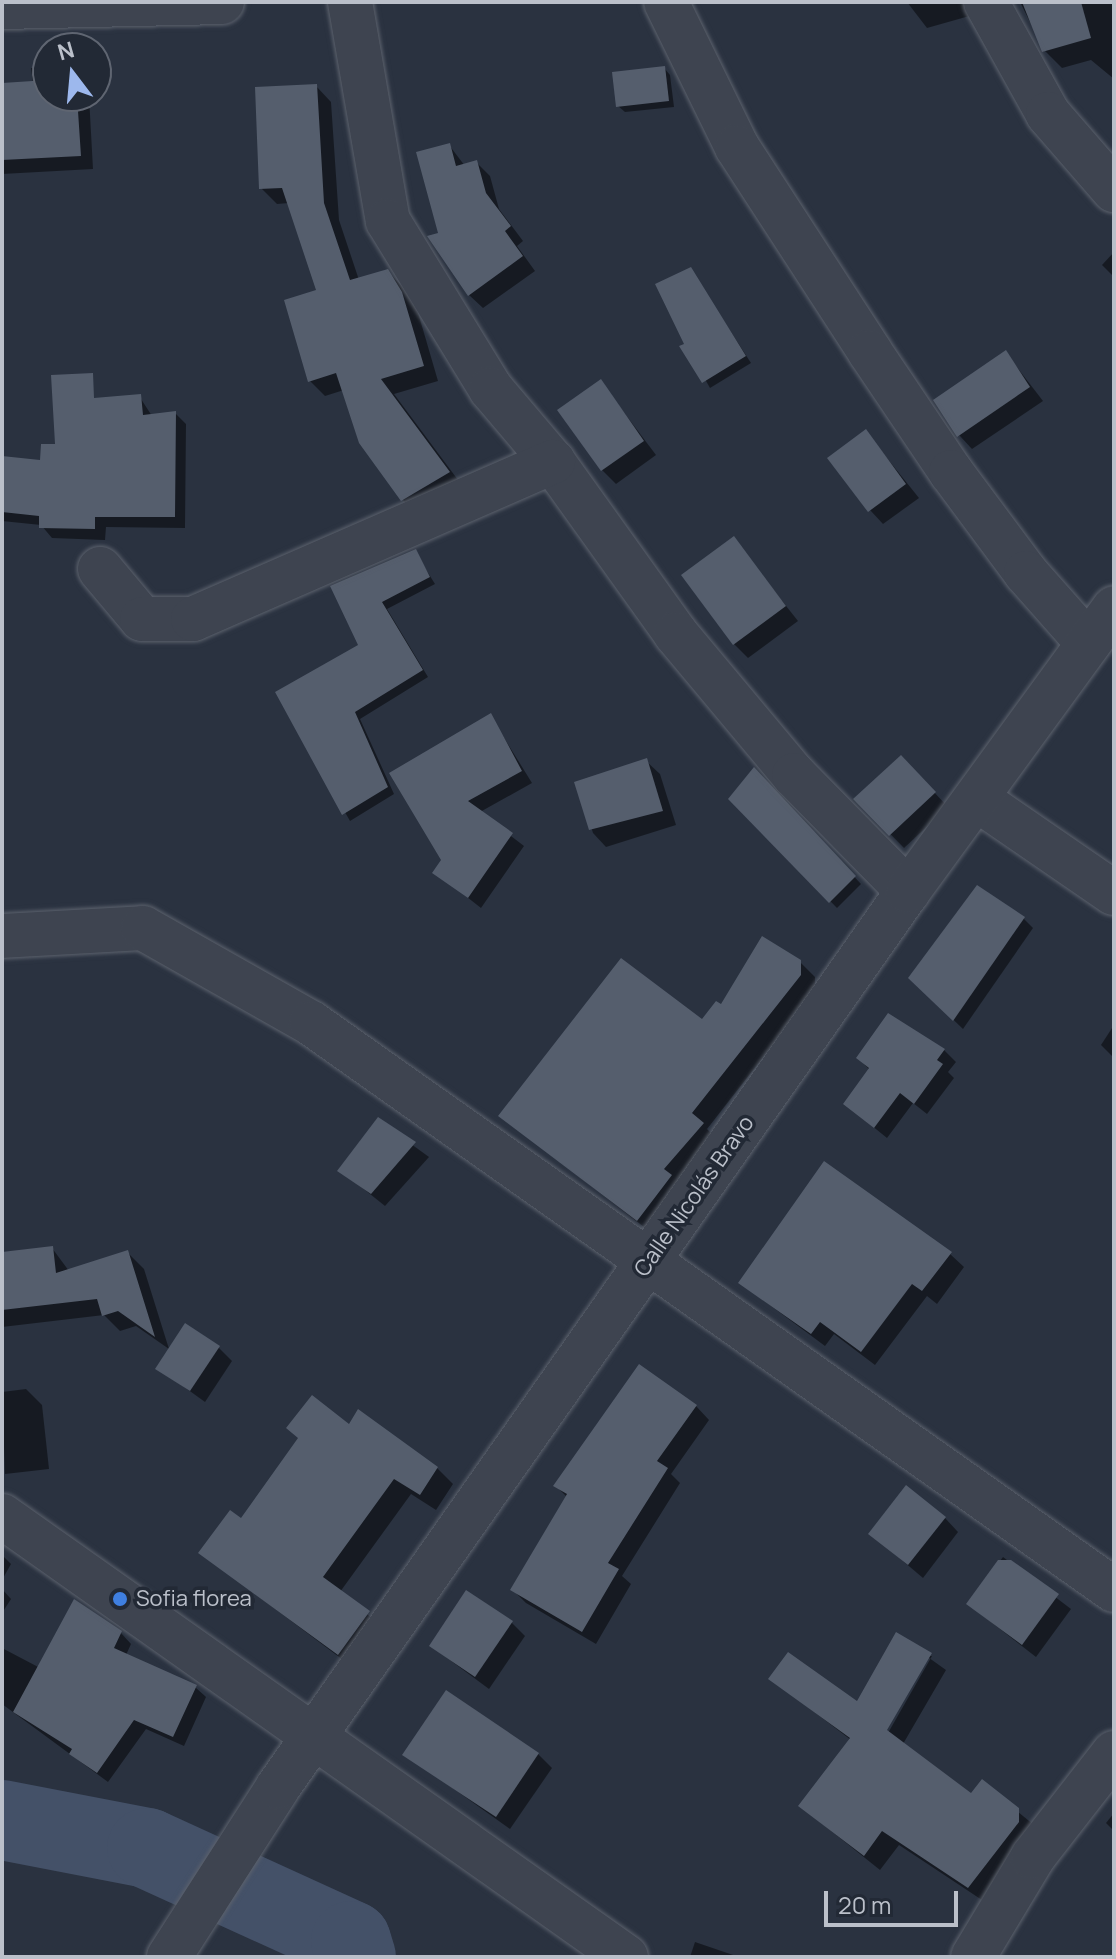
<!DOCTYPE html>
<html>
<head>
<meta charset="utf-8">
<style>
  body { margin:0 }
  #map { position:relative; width:1116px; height:1959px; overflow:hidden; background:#2a3240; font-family:Manrope,sans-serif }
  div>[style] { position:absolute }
  .shadow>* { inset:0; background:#0007 }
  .river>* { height:80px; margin:-40px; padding:0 40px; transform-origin:40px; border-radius:40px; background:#445168 }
  .building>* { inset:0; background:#555e6d }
  .roads { filter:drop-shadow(0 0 2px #5c626d) drop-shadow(0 0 2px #5c626d) }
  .street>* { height:44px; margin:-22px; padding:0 22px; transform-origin:22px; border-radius:22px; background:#3e4450 }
  .dots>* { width:22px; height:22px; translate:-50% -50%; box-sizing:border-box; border:4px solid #222935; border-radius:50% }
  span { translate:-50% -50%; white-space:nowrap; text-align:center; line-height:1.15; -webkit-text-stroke:7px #222935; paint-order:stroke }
  .street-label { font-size:22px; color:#bbc0ca }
  .poi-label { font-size:22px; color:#bbc0ca }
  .left { translate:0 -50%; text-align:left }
  .frame { position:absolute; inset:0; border:4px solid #bbc0ca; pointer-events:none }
  .north { position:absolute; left:32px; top:32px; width:80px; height:80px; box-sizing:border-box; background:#222935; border:2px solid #5f6571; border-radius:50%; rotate:344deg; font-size:22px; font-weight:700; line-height:32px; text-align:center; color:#bbc0ca }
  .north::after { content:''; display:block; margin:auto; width:28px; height:36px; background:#9db8ed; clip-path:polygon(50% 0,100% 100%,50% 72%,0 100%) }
  .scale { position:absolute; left:824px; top:1891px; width:134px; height:36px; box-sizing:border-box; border:4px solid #bbc0ca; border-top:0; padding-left:10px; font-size:24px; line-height:28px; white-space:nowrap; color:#bbc0ca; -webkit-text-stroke:6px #222935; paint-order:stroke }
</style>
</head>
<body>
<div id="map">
  <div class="shadow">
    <i style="clip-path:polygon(907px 2px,989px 2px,980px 13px,927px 28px)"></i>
    <i style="clip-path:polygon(1020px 2px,1114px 2px,1114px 79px,1091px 60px,1062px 68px,1044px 50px)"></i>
    <i style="clip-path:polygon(48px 67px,48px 96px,89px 96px,93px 169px,2px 174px,2px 85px,33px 83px,31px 68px)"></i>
    <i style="clip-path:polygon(664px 68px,670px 75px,674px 107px,625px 112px,618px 106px)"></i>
    <i style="clip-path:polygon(316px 86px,331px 102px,339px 220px,359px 280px,388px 272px,403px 287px,417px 309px,438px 381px,394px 394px,464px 488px,418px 515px,403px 500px,344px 390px,325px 396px,309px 380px,319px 292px,289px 203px,277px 204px,261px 188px)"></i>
    <i style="clip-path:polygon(449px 145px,465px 166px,476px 162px,490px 176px,499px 209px,523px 241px,517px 246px,535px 271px,483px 308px,469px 295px,440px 234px)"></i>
    <i style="clip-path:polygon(1114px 252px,1114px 277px,1102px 265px)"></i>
    <i style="clip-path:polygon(690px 269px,751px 363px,710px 388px,686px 345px)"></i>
    <i style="clip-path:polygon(1006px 353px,1043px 401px,972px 449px,959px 435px)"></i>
    <i style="clip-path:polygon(601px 382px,656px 455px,616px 484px,602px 470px)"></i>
    <i style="clip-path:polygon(141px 399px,152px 416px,175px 413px,186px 424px,185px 528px,106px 527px,105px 540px,52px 538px,41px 525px,2px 521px,2px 458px,42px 462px,57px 446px)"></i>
    <i style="clip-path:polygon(866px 432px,919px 498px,883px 524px,870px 510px)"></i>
    <i style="clip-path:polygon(733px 539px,798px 621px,748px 658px,734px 644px)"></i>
    <i style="clip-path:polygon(415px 552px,435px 584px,387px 609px,428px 677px,360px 719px,394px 794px,350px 821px,277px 693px,361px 645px,333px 588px)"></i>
    <i style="clip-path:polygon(490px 715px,532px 783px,480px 812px,524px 846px,481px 908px,435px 872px,443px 860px)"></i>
    <i style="clip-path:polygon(646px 761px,660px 774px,676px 825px,606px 847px,593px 833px,577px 783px)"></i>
    <i style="clip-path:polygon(755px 770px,861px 884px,837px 908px,731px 799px)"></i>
    <i style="clip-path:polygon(915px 772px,948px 807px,904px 848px,856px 799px)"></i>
    <i style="clip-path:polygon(1023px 918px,1033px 928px,963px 1029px,910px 978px)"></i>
    <i style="clip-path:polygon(800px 962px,815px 977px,815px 991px,707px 1129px,717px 1139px,653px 1234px,501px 1116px,702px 1022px)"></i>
    <i style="clip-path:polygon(1114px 1025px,1114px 1058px,1101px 1045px)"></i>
    <i style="clip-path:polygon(944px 1050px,956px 1062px,948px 1072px,954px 1078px,927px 1114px,913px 1103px,887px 1138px,845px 1104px,870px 1070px,858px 1058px)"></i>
    <i style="clip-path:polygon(378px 1120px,429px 1157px,385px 1206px,340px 1170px)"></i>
    <i style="clip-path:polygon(52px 1248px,69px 1271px,127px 1252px,144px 1269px,169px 1349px,136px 1326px,120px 1331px,104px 1315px,2px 1327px,2px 1254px)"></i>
    <i style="clip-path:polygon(950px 1254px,964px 1267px,937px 1304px,927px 1296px,875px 1365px,834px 1334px,825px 1346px,740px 1283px)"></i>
    <i style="clip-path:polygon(219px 1348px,232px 1361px,205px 1402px,158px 1368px)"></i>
    <i style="clip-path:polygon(26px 1389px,42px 1405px,49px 1469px,5px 1474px,2px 1392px)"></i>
    <i style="clip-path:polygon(696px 1406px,709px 1420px,671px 1474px,680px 1483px,622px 1576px,631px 1584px,596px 1644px,526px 1603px,512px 1589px,567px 1497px,556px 1486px)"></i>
    <i style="clip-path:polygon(349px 1427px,437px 1468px,453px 1484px,436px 1510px,411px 1494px,340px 1592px,384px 1628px,355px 1669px,201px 1553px,241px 1520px,300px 1439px)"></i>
    <i style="clip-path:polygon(945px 1518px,958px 1532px,923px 1578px,871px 1534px)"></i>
    <i style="clip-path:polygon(2px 1555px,11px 1564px,2px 1580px)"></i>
    <i style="clip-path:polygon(1003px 1557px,1071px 1609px,1036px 1657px,968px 1604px)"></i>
    <i style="clip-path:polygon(2px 1589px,11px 1599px,2px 1613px)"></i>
    <i style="clip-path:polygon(511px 1622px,525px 1636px,489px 1689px,431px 1646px)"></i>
    <i style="clip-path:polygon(121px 1633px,131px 1644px,126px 1655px,195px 1687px,206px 1697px,184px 1746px,146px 1729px,108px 1782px,2px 1704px,2px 1648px,42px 1669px)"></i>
    <i style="clip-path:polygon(evenodd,897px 1635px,946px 1670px,903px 1744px,972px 1796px,982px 1782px,1040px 1830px,985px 1902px,899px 1845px,880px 1870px,800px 1806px,851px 1740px,771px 1679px,788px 1655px,857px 1704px,897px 1635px,927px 1656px,932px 1656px,884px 1740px,880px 1738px,927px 1656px)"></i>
    <i style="clip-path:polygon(405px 1754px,538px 1754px,552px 1768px,510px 1829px)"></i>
    <i style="clip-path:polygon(1114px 1813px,1114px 1831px,1106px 1823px)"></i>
    <i style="clip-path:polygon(695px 1942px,739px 1957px,690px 1957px)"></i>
  </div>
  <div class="river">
    <i style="left:2px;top:1820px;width:148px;rotate:10.9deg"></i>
    <i style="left:147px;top:1848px;width:224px;rotate:24.5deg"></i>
    <i style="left:351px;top:1941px;width:17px;rotate:73deg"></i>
  </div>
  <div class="building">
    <i style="clip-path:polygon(1022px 2px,1081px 2px,1091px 38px,1042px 52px)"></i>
    <i style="clip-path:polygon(665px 66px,669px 101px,616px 107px,612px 72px)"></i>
    <i style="clip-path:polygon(48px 80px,48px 96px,77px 96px,81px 156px,2px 160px,2px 83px)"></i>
    <i style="clip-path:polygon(317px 84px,324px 203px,350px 280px,388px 269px,402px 292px,424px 366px,381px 379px,450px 472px,401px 501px,359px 443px,336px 373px,308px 382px,284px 300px,316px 290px,282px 188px,259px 189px,255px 87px)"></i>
    <i style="clip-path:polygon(450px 143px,456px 166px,477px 160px,486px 193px,511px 226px,505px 231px,523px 256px,468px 296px,427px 236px,438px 233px,416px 152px)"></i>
    <i style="clip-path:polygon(691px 267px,746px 356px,702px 383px,679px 346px,684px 344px,655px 284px)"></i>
    <i style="clip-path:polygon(1006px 350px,1030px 387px,957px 437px,933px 400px)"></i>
    <i style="clip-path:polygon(93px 373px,94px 398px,141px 394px,143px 415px,176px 411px,175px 517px,95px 517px,95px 529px,39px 528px,39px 516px,2px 512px,2px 456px,40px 460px,41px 444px,55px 444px,51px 375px)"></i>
    <i style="clip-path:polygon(601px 379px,644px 441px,601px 471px,557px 410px)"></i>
    <i style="clip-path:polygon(866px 429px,906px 484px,868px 512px,827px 458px)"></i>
    <i style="clip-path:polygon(734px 536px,786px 606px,733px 645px,681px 575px)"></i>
    <i style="clip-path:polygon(416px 549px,430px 577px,382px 602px,423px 670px,355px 712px,388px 787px,342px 815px,275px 692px,358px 645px,330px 586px)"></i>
    <i style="clip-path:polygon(491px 713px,522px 771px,468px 801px,513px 833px,468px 898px,432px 873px,441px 860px,389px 773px)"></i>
    <i style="clip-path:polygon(901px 755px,936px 792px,889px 836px,853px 799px)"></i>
    <i style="clip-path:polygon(647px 758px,663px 811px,589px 830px,574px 782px)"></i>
    <i style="clip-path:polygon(754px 767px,856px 876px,829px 903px,728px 799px)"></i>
    <i style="clip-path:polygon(977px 885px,1025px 917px,953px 1021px,908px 978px)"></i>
    <i style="clip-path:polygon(762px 936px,801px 960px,801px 975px,692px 1113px,704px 1123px,664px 1169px,672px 1175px,637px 1221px,498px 1116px,621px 958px,702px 1019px,716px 1001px,721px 1004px)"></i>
    <i style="clip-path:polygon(888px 1013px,945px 1049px,937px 1060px,943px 1064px,914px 1104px,900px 1093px,874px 1128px,843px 1104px,869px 1068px,856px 1058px)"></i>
    <i style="clip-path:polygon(378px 1117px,416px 1142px,371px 1194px,337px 1171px)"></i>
    <i style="clip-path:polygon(824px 1161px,952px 1252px,922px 1291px,912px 1284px,861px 1352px,820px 1322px,811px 1334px,738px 1283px)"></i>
    <i style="clip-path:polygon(53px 1246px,56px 1273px,128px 1250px,155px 1337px,118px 1311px,102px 1316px,97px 1299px,2px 1310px,2px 1252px)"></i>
    <i style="clip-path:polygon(185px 1323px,220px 1346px,190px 1391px,155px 1369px)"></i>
    <i style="clip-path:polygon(639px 1364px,697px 1405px,657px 1461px,668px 1468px,608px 1563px,619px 1569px,582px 1632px,510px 1590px,567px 1494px,553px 1486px)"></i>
    <i style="clip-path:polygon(312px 1395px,349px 1424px,358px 1409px,438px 1467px,420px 1495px,394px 1479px,323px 1577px,370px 1611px,338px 1655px,198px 1553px,230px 1510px,241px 1518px,298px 1438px,286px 1428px)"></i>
    <i style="clip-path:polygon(906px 1485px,946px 1517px,908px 1565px,868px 1534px)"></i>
    <i style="clip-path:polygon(998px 1560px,1011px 1560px,1059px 1594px,1022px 1645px,966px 1604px)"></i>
    <i style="clip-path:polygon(466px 1590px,513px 1621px,475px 1677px,429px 1646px)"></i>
    <i style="clip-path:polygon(74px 1599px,122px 1631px,114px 1648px,197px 1685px,173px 1737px,134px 1720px,97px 1773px,69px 1754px,72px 1749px,13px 1712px)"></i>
    <i style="clip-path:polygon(896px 1632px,932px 1653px,887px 1730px,971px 1793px,982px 1779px,1019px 1808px,1019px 1822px,968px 1888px,882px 1831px,864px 1856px,798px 1806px,850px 1738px,768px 1679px,788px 1652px,857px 1701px)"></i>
    <i style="clip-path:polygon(446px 1690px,539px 1753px,496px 1817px,402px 1755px)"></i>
  </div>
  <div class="roads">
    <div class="street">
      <i style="left:350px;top:2px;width:222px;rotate:80.2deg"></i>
      <i style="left:388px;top:221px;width:197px;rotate:58.5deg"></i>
      <i style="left:491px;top:389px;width:96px;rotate:49.7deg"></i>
      <i style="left:553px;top:462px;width:211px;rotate:54.4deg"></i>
      <i style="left:676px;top:634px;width:184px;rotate:50.1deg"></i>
      <i style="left:794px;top:775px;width:163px;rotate:45.5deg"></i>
      <i style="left:666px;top:2px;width:161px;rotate:63.9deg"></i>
      <i style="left:737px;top:147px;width:244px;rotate:57deg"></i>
      <i style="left:870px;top:352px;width:145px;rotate:56deg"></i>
      <i style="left:951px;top:472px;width:126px;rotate:53.4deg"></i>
      <i style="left:1026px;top:573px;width:94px;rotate:48.5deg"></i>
      <i style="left:986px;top:2px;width:128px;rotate:61deg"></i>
      <i style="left:1048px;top:114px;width:101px;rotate:49deg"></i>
      <i style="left:2px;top:7px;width:220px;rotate:-1.3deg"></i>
      <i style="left:100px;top:569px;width:65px;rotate:50deg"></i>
      <i style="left:142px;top:619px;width:51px"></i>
      <i style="left:193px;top:619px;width:393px;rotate:-23.6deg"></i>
      <i style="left:977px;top:799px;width:166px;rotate:34.5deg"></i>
      <i style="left:2px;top:936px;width:141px;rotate:-3.2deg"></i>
      <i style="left:143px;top:928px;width:193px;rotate:29.5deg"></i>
      <i style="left:311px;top:1023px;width:983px;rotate:35.23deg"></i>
      <i style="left:2px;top:1516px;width:764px;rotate:35.25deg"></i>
      <i style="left:169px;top:1957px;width:202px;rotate:-57.3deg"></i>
      <i style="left:278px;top:1787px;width:1095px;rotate:-54.89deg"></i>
      <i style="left:908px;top:891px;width:350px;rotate:-53.9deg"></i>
      <i style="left:973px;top:1957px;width:117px;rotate:-59deg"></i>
      <i style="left:1033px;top:1857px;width:132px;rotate:-52.1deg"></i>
    </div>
  </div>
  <div class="dots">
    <i style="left:120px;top:1599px;background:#3f7fe0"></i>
  </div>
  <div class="street-label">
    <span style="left:694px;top:1196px;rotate:-55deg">Calle Nicolás Bravo</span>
  </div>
  <div class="poi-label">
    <span class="left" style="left:136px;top:1599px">Sofia florea</span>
  </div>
  <div class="frame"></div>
  <div class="north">N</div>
  <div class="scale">20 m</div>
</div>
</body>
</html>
